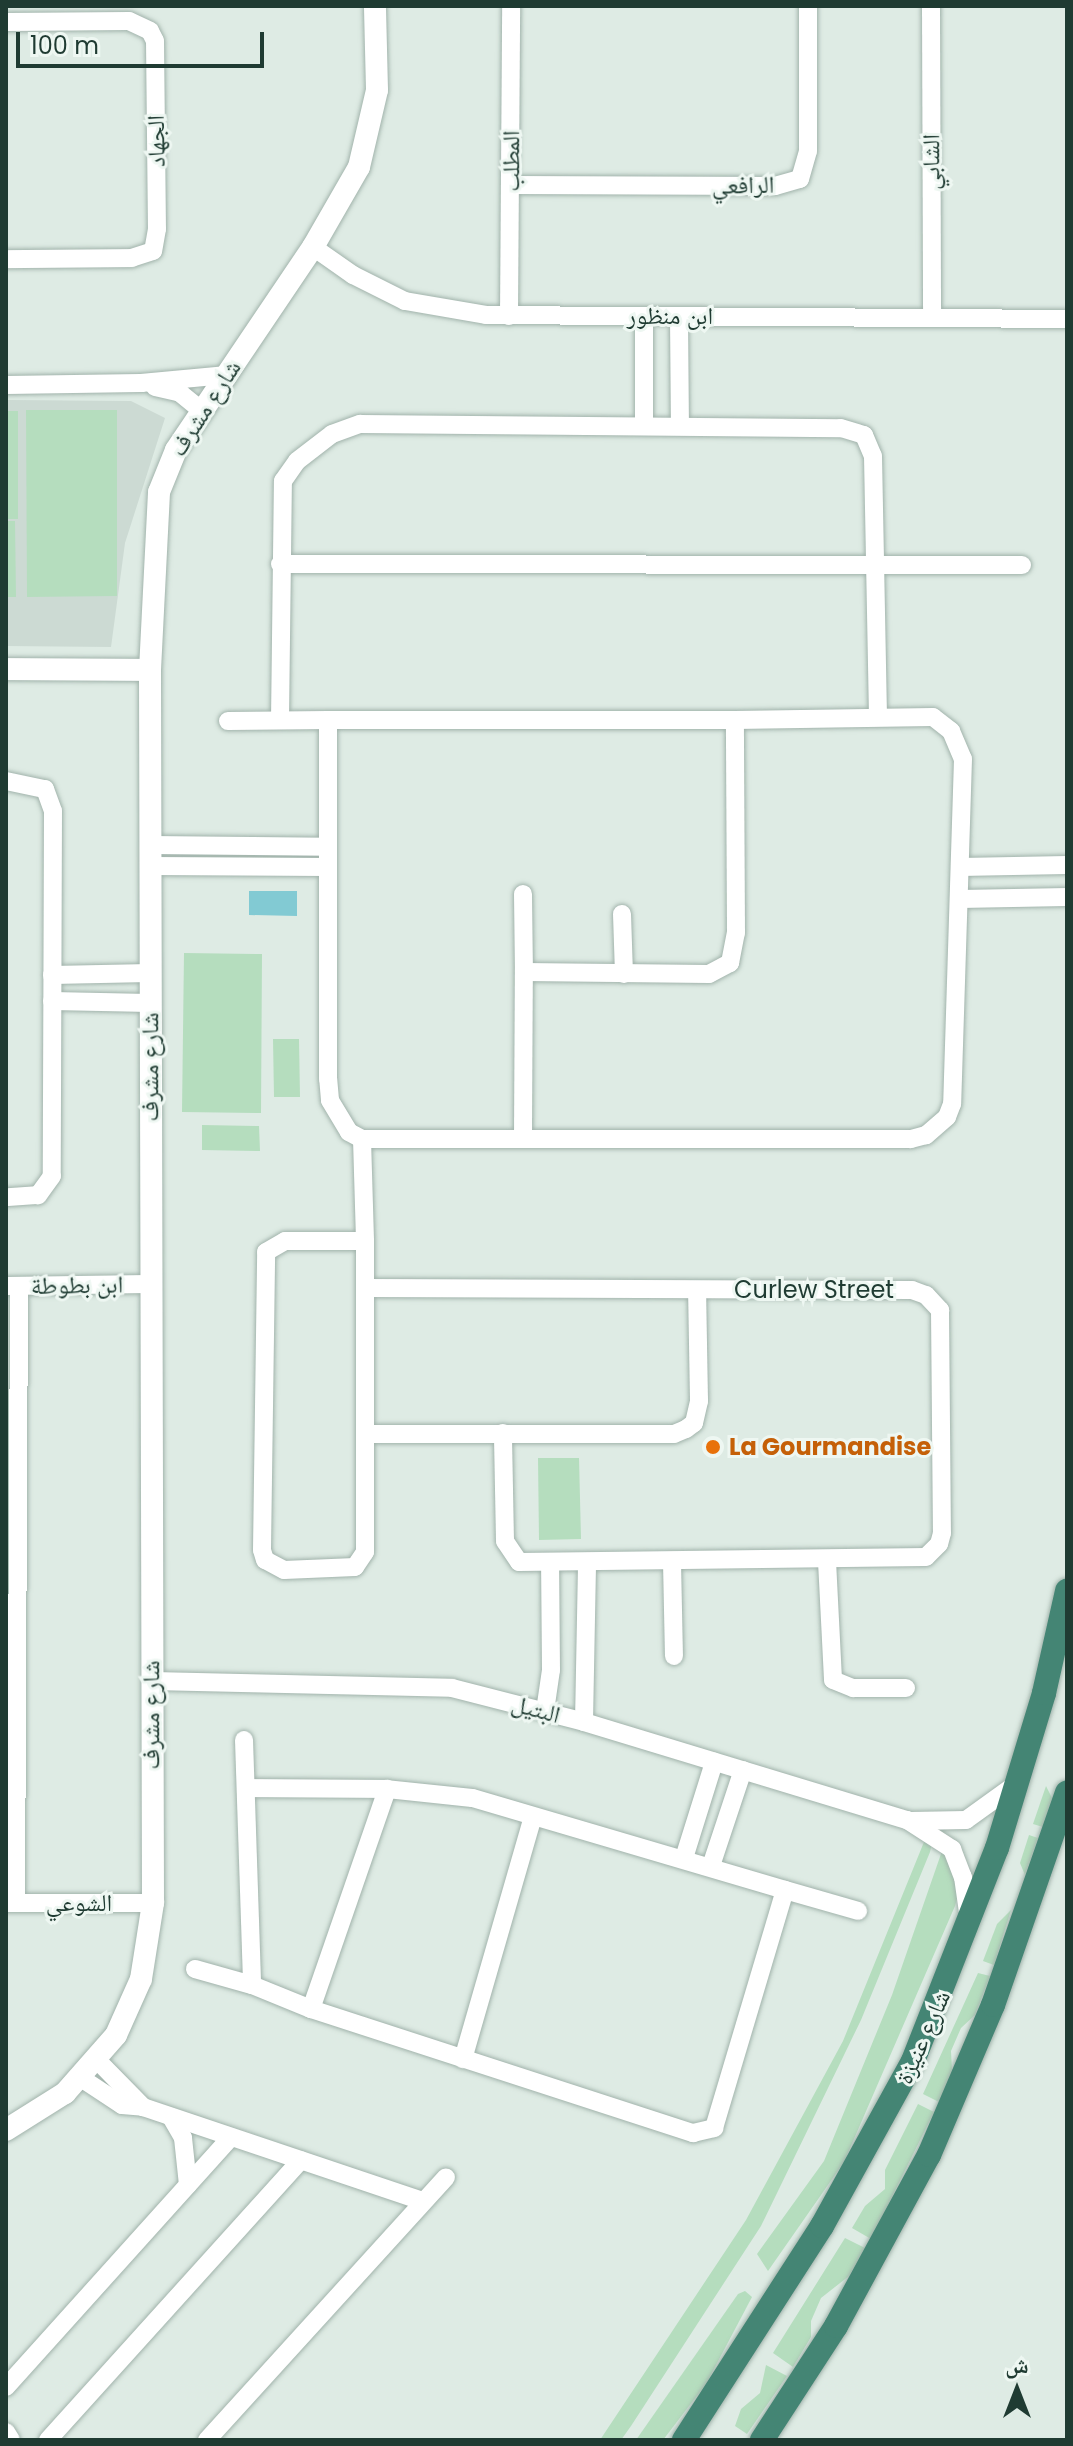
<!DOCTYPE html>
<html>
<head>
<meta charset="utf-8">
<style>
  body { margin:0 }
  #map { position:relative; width:1073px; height:2446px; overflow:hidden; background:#deebe4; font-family:Poppins,"Noto Naskh Arabic",sans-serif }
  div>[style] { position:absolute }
  .built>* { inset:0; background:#ccdad3 }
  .green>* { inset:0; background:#b5ddbe }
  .water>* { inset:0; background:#82cad3 }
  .roads { filter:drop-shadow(0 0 2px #a1b3ab) drop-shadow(0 0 2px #a1b3ab) }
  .minor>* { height:18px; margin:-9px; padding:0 9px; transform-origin:9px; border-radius:9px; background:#fff }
  .tertiary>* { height:22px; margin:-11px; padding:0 11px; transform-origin:11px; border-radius:11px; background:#fff }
  .trunk>* { height:24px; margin:-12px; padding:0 12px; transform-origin:12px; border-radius:12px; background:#448574 }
  .dots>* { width:22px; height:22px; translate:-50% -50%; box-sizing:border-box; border:4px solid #eef7f2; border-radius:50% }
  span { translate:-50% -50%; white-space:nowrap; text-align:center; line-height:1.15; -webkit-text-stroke:6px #eef7f2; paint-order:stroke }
  .street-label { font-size:24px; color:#1f3b32 }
  .food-label { font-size:24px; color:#c56008; font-weight:700 }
  .left { translate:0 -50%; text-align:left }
  .frame { position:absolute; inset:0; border:8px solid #1f3b32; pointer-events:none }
  .north { position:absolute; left:977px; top:2350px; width:80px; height:80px; -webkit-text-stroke:6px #eef7f2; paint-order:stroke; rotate:0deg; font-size:22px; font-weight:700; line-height:32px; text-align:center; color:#1f3b32 }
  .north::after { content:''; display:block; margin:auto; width:28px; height:36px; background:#1f3b32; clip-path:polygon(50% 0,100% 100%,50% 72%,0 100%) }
  .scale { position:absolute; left:16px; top:32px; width:248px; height:36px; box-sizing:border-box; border:4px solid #1f3b32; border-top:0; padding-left:10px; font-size:24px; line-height:28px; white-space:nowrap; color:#1f3b32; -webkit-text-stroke:6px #eef7f2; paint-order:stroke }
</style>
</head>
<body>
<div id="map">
  <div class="built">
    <i style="clip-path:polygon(6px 400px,131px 401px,165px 418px,125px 543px,111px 647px,6px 646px)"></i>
  </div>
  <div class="green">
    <i style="clip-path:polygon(26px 410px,117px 410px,117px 596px,27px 597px)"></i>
    <i style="clip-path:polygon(6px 411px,18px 411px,18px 519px,6px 519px)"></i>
    <i style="clip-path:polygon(6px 521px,15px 521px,16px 597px,6px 597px)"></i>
    <i style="clip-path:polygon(184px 953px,262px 954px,261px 1113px,182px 1112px)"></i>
    <i style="clip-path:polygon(273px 1039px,299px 1039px,300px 1097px,274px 1097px)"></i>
    <i style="clip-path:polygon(202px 1125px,259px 1126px,260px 1151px,202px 1150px)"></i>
    <i style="clip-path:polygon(538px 1458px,579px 1458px,581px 1539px,539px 1540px)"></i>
    <i style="clip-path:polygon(1046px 1786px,1052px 1798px,1043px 1827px,1033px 1824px)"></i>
    <i style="clip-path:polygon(1029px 1835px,1038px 1838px,1025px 1875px,1020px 1863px)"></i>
    <i style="clip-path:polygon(924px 1842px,932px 1843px,930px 1852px,861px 2020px,761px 2226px,631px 2426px,621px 2440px,600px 2440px,746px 2220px,843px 2041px)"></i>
    <i style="clip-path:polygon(942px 1851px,950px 1857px,959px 1891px,955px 1906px,844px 2162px,768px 2271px,757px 2254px,824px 2161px,892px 1995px)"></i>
    <i style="clip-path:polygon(1011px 1910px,994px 1965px,983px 1961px,997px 1924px)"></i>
    <i style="clip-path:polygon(978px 1973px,990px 1976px,975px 2015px,961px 2028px,951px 2051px,952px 2070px,939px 2102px,923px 2094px)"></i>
    <i style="clip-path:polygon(918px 2104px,934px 2112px,871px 2239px,852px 2228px,865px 2206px,885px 2189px,885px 2170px)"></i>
    <i style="clip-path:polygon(845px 2238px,865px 2248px,849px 2276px,821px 2298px,811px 2321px,811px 2337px,793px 2367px,773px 2353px)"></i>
    <i style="clip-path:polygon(745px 2291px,752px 2297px,706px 2384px,663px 2440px,636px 2440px,738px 2294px)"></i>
    <i style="clip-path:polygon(766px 2365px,787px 2376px,747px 2434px,735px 2426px,741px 2409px,760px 2393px)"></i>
  </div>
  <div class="water">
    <i style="clip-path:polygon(249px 891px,297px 891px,297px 916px,249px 915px)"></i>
  </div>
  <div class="roads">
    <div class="minor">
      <i style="left:931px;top:6px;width:312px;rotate:89.8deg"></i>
      <i style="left:6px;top:22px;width:123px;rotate:-0.5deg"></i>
      <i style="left:129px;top:21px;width:23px;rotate:25deg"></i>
      <i style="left:150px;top:31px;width:11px;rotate:63deg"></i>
      <i style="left:155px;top:41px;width:188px;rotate:89.4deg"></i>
      <i style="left:157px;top:229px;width:22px;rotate:100deg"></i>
      <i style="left:153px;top:251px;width:22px;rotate:162deg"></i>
      <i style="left:132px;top:258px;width:126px;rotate:179.5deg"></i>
      <i style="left:511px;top:185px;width:264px;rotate:0.2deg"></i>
      <i style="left:775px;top:186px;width:26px;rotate:-16deg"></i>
      <i style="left:800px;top:179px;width:29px;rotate:-74deg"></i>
      <i style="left:808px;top:151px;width:145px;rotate:-90deg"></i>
      <i style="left:313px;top:247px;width:49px;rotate:35deg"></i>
      <i style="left:353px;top:275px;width:58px;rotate:26.6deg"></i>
      <i style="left:405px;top:301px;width:82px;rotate:9.8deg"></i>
      <i style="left:486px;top:315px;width:581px;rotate:0.39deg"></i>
      <i style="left:509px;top:316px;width:310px;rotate:-89.6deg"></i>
      <i style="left:644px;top:316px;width:110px;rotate:90deg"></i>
      <i style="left:679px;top:317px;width:109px;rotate:89.5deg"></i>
      <i style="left:6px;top:385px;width:135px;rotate:-0.8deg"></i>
      <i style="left:141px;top:383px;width:84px;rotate:-5.4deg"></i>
      <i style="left:155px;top:387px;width:26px;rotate:13deg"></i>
      <i style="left:180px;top:393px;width:27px;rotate:39deg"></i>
      <i style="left:280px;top:564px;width:742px;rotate:0.08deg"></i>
      <i style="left:280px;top:720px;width:239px;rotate:-89.3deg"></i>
      <i style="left:283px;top:481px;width:24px;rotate:-55deg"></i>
      <i style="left:297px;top:461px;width:44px;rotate:-37.6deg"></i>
      <i style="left:332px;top:434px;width:30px;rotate:-20deg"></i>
      <i style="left:360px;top:424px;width:481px;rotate:0.5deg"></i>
      <i style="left:841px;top:428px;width:24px;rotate:17deg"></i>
      <i style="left:864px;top:435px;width:23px;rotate:67deg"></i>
      <i style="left:873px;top:456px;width:261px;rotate:88.9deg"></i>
      <i style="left:228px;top:721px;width:100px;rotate:-0.6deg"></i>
      <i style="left:328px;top:720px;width:407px"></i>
      <i style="left:735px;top:720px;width:198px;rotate:-0.9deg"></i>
      <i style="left:933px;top:717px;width:23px;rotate:38deg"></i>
      <i style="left:951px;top:731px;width:30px;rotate:67deg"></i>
      <i style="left:963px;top:759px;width:345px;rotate:91.8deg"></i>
      <i style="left:952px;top:1104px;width:14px;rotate:111deg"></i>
      <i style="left:947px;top:1117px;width:28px;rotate:139deg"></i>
      <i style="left:926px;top:1135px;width:16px;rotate:165deg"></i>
      <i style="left:911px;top:1139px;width:549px;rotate:180deg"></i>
      <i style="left:362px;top:1139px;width:15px;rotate:-152deg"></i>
      <i style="left:349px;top:1132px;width:37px;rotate:-121deg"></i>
      <i style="left:330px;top:1100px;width:21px;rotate:-95deg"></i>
      <i style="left:328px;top:1079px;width:359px;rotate:-90deg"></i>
      <i style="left:6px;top:781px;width:40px;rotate:12deg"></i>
      <i style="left:45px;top:789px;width:23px;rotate:70deg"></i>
      <i style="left:53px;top:811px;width:365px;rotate:90.2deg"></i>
      <i style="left:52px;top:1176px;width:24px;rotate:126deg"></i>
      <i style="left:38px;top:1195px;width:32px;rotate:176deg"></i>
      <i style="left:151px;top:845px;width:177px;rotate:0.6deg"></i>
      <i style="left:151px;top:866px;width:177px;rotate:0.3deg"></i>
      <i style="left:960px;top:867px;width:107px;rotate:-1.1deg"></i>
      <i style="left:523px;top:894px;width:78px;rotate:89.3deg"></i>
      <i style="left:960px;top:899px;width:107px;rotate:-1.1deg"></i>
      <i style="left:622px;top:914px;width:60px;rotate:88.1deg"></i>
      <i style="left:52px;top:975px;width:98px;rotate:-1.2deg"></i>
      <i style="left:52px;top:1001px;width:98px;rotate:1.2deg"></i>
      <i style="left:523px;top:1136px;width:164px;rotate:-89.7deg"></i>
      <i style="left:524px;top:972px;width:185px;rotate:0.6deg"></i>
      <i style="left:709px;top:974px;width:24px;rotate:-28deg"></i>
      <i style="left:730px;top:963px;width:31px;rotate:-79deg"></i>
      <i style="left:736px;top:933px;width:213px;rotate:-90.3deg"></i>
      <i style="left:362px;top:1139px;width:102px;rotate:88.3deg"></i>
      <i style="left:365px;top:1241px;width:311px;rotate:90deg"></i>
      <i style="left:365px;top:1552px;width:18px;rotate:124deg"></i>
      <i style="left:355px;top:1567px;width:71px;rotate:177.6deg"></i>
      <i style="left:284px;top:1570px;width:21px;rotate:-152deg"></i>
      <i style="left:265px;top:1560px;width:10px;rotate:-107deg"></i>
      <i style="left:262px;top:1550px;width:298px;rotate:-89.2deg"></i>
      <i style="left:266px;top:1252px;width:22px;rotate:-30deg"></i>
      <i style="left:285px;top:1241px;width:80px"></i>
      <i style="left:6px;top:1286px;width:142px;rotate:-0.8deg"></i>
      <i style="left:365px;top:1288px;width:547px;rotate:0.21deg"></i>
      <i style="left:912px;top:1290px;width:15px;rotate:20deg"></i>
      <i style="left:926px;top:1295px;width:21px;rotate:47deg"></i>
      <i style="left:940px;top:1310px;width:223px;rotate:89.5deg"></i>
      <i style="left:942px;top:1533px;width:11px;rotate:105deg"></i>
      <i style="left:939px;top:1544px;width:18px;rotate:135deg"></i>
      <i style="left:926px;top:1557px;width:407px;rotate:179.3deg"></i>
      <i style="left:519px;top:1562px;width:25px;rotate:-124deg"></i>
      <i style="left:505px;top:1541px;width:108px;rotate:-91.1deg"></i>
      <i style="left:366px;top:1434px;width:308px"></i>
      <i style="left:674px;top:1434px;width:13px;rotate:-23deg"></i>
      <i style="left:686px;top:1429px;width:10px;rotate:-37deg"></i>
      <i style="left:694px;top:1423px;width:23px;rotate:-77deg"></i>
      <i style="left:699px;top:1401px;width:110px;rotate:-91deg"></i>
      <i style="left:827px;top:1561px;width:119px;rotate:87.1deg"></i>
      <i style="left:833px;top:1680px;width:22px;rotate:22deg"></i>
      <i style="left:853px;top:1688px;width:53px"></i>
      <i style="left:672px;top:1562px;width:94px;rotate:88.8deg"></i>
      <i style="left:151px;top:1681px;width:301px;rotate:1.3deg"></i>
      <i style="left:452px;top:1688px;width:136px;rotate:14.4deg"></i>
      <i style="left:584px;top:1722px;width:338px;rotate:16.9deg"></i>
      <i style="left:907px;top:1820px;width:54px;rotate:32.8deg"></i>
      <i style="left:952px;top:1849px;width:30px;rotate:69deg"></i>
      <i style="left:963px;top:1877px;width:42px;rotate:81.9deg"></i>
      <i style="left:545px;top:1711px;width:41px;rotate:-81.7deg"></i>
      <i style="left:551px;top:1670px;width:105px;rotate:-90.5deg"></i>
      <i style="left:584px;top:1722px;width:158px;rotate:-88.9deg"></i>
      <i style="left:244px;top:1740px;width:245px;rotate:88.1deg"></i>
      <i style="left:252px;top:1985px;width:64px;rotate:22.1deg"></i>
      <i style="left:311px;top:2009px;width:402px;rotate:18deg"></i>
      <i style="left:693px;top:2133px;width:22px;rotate:-13deg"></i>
      <i style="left:714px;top:2128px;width:248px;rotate:-73.4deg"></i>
      <i style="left:785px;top:1890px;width:326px;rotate:-163.6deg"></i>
      <i style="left:472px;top:1798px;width:85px;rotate:-174deg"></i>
      <i style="left:387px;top:1789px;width:141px;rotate:-179.6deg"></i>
      <i style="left:910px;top:1821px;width:56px;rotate:-1deg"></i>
      <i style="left:966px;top:1820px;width:62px;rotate:-35.8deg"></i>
      <i style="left:684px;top:1858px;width:101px;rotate:-72.6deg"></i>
      <i style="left:711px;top:1866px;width:101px;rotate:-71.6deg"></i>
      <i style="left:785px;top:1890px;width:76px;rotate:16deg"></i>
      <i style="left:6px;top:1903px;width:147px"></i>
      <i style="left:16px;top:1903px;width:617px;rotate:-89.72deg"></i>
      <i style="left:195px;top:1969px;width:59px;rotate:15.7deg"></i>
      <i style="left:311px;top:2009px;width:233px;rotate:-70.9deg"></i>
      <i style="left:463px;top:2059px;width:252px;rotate:-73.9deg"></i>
      <i style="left:97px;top:2060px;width:66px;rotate:45.6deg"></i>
      <i style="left:81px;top:2078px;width:49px;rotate:33.4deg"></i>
      <i style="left:122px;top:2105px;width:21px;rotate:5deg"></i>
      <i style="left:143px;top:2107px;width:292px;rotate:18.6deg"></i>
      <i style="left:171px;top:2117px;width:24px;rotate:60deg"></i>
      <i style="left:183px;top:2138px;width:47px;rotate:83.9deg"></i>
      <i style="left:6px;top:2387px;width:336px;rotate:-48deg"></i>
      <i style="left:6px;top:2432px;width:9px;rotate:58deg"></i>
      <i style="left:48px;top:2440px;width:377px;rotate:-47.9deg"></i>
      <i style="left:207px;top:2440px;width:355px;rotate:-47.7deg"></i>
    </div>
    <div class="tertiary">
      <i style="left:6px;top:669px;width:144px;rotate:0.4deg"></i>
      <i style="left:6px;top:2130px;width:70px;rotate:-32.1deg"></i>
      <i style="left:65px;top:2093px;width:77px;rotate:-48.7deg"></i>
      <i style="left:116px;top:2035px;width:61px;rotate:-65.9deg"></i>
      <i style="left:141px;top:1979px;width:77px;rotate:-81deg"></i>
      <i style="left:153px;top:1903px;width:1233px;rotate:-90.14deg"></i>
      <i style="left:150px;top:670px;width:178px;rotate:-87.1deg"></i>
      <i style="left:159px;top:492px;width:45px;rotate:-68deg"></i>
      <i style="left:176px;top:450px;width:245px;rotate:-56deg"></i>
      <i style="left:313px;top:247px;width:92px;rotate:-60.1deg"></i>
      <i style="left:359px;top:167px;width:79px;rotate:-76.8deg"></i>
      <i style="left:377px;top:90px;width:84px;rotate:-91.4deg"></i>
    </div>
    <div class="trunk">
      <i style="left:684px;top:2440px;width:255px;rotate:-57.2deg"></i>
      <i style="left:822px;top:2226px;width:188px;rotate:-61.1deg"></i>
      <i style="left:913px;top:2061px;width:229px;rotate:-68.5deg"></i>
      <i style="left:997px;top:1848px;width:162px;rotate:-73.1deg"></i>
      <i style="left:1044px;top:1693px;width:105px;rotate:-77.3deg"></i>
      <i style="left:762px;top:2440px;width:136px;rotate:-57deg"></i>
      <i style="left:836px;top:2326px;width:195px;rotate:-61.5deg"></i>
      <i style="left:929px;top:2155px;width:163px;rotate:-66.9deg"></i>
      <i style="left:993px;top:2005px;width:225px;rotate:-70.8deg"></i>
    </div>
  </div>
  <div class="dots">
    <i style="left:713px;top:1447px;background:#e8710a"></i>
  </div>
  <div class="street-label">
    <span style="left:156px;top:141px;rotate:-91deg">الجهاد</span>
    <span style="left:511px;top:161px;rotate:-90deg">المطلب</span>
    <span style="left:931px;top:162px;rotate:-90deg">الشابي</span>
    <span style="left:743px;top:185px;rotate:-1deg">الرافعي</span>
    <span style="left:670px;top:316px">ابن منظور</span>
    <span style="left:205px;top:408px;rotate:-57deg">شارع مشرف</span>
    <span style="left:150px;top:1067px;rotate:-90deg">شارع مشرف</span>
    <span style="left:77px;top:1285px;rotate:-1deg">ابن بطوطة</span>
    <span style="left:814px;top:1290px">Curlew Street</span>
    <span style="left:536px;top:1709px;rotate:15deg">البتيل</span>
    <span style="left:151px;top:1715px;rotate:-90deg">شارع مشرف</span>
    <span style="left:79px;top:1903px">الشوعي</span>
    <span style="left:923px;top:2037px;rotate:-66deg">شارع عنيزة</span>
  </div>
  <div class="food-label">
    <span class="left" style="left:729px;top:1447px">La Gourmandise</span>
  </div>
  <div class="frame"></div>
  <div class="north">ش</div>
  <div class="scale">100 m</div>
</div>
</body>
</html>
